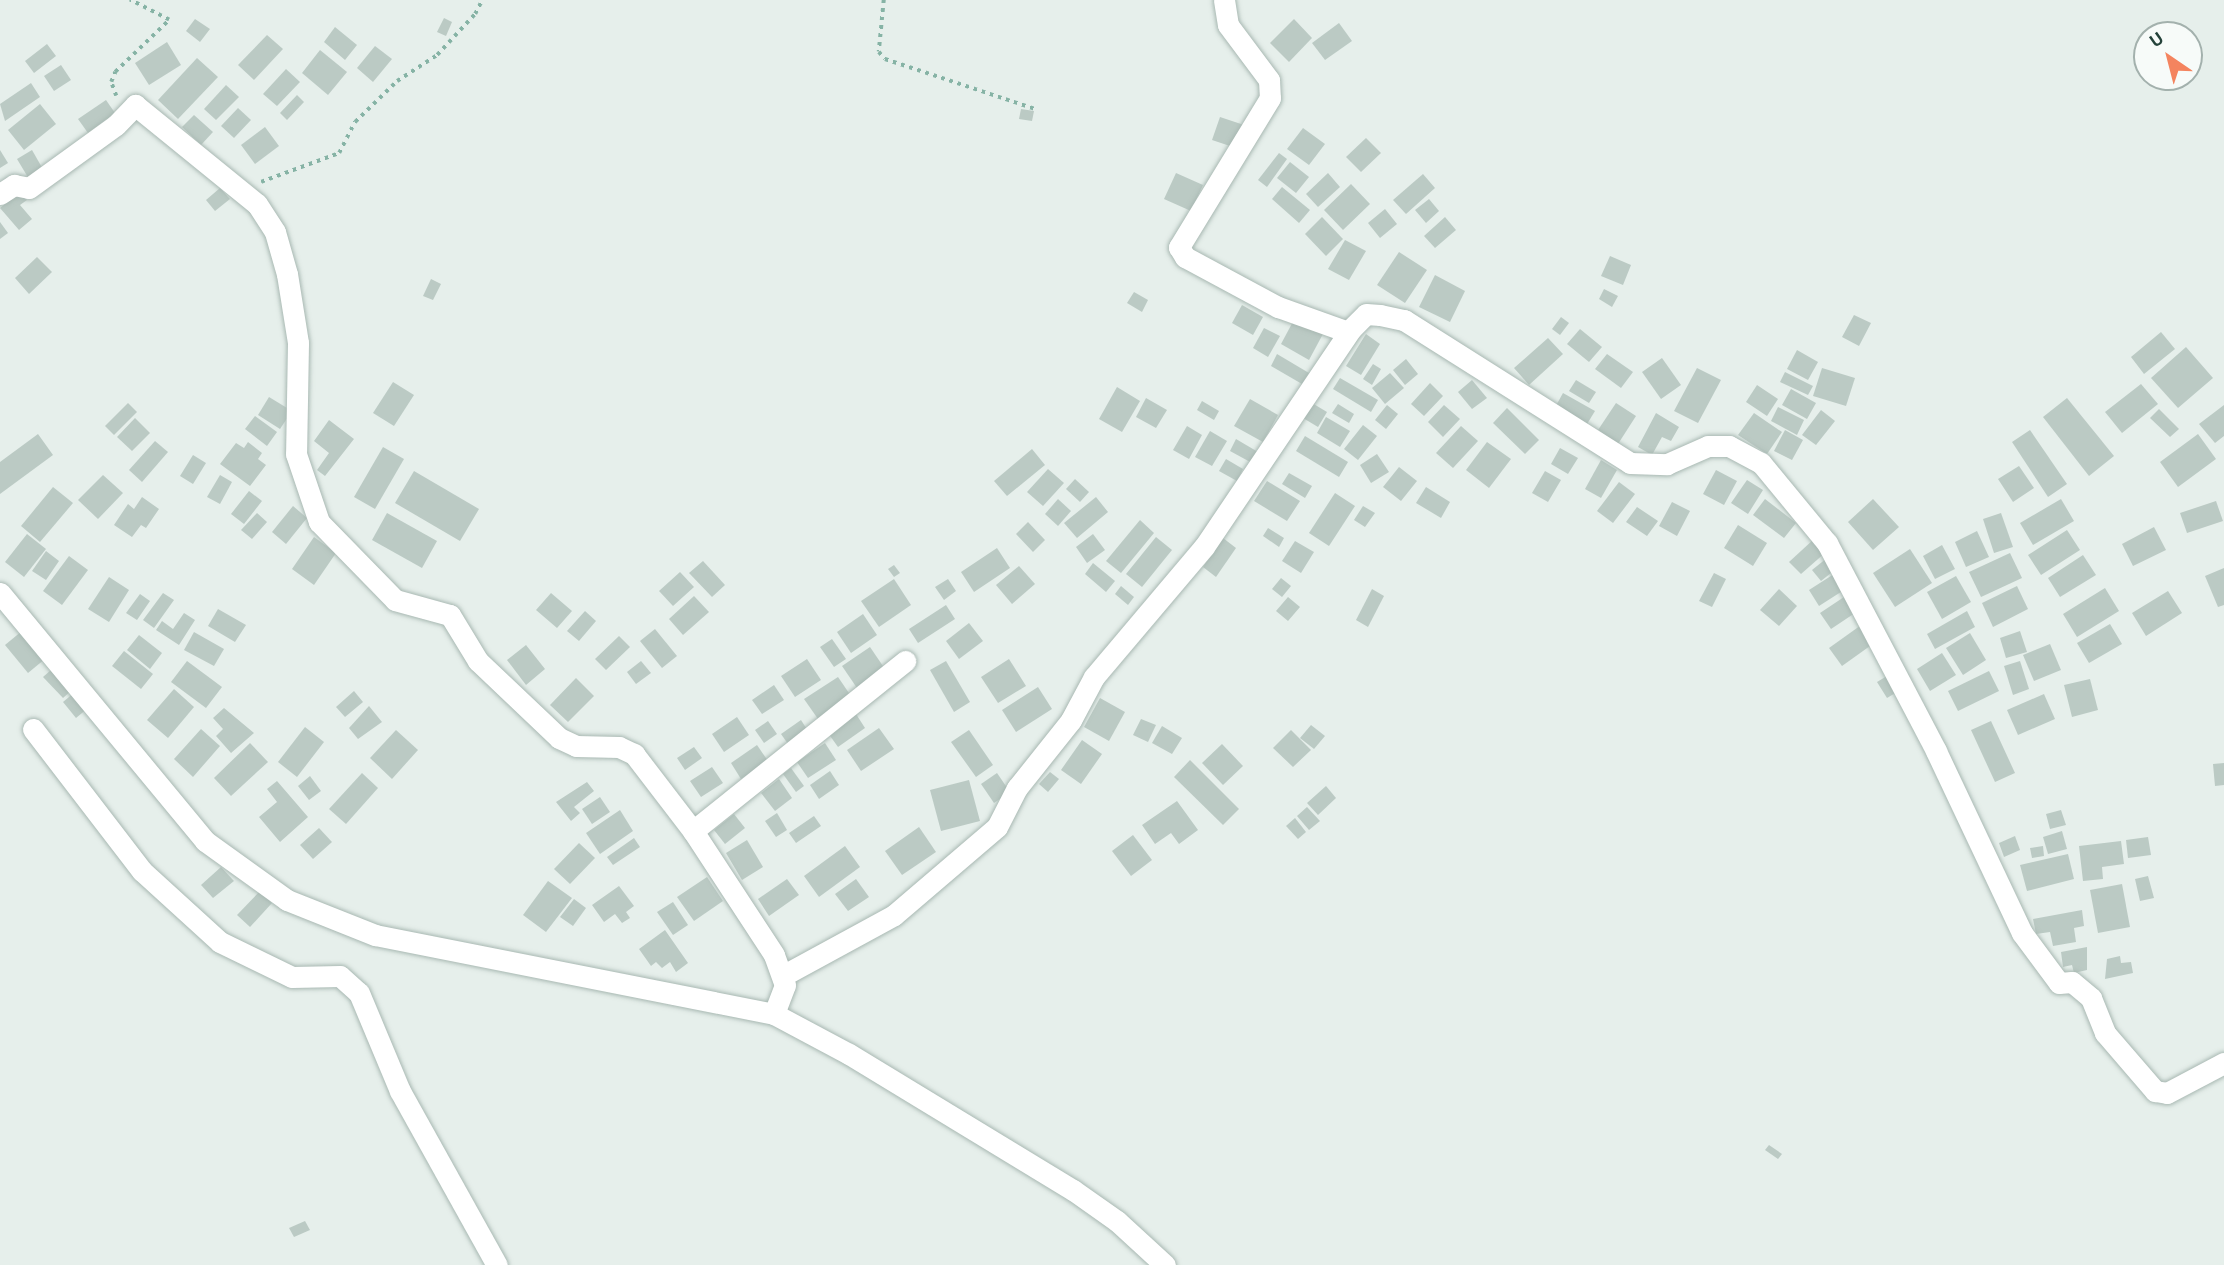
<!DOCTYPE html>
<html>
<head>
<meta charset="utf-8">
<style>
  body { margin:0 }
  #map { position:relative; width:2224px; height:1265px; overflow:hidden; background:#e6efeb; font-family:"Alegreya Sans",sans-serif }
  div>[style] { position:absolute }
  .building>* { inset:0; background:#bbcac4 }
  .path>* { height:3.5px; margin-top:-1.75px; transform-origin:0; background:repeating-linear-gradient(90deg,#86b3a5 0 3.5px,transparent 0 8.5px) }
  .roads { filter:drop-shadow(0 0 2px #a8b8b2) drop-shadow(0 0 2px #a8b8b2) }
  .minor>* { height:21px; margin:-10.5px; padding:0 10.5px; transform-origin:10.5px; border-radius:10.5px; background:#fff }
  span { translate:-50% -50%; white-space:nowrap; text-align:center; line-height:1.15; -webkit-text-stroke:7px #f7fbf9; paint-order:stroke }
  .north { position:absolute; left:2133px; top:21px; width:70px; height:70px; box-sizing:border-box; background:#f7fbf9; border:2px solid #a3b1ad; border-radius:50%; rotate:325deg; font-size:19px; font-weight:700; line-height:28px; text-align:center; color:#24423a }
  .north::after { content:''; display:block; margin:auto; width:24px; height:32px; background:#f4845f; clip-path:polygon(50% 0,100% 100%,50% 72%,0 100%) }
</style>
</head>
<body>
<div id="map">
  <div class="building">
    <i style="clip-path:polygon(444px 18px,452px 22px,446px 36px,437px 32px)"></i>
    <i style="clip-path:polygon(195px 19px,210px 29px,200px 42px,186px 31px)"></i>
    <i style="clip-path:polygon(1294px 19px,1312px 38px,1289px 62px,1270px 43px)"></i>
    <i style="clip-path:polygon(1339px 23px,1352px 41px,1325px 60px,1312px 43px)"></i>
    <i style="clip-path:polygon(335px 27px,357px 45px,345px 60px,324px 42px)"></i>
    <i style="clip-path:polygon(267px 35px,283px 49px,254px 80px,238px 65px)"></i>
    <i style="clip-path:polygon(167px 42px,181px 65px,149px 85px,135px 63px)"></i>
    <i style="clip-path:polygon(47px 44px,56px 56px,34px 73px,25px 61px)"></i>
    <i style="clip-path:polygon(375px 46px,392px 59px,373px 82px,357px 68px)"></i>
    <i style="clip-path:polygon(320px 50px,347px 72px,328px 95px,302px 73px)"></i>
    <i style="clip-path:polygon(197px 58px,218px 77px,178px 119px,158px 100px)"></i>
    <i style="clip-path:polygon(61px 65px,71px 80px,54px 91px,44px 76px)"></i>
    <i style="clip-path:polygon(286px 69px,300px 82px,277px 106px,263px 94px)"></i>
    <i style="clip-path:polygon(31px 83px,40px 97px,5px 121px,0 104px)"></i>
    <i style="clip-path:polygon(226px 85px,239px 97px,216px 120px,204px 109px)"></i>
    <i style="clip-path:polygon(297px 95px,304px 102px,287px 120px,280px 113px)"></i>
    <i style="clip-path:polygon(106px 100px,115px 113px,88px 133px,78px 119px)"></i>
    <i style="clip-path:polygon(40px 104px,56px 124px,24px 150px,8px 130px)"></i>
    <i style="clip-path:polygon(238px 108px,251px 120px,234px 138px,221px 126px)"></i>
    <i style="clip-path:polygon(1021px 109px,1034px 111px,1032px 121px,1019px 119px)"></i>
    <i style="clip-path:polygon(194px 115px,213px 132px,201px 145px,182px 127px)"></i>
    <i style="clip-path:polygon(1220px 117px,1244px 125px,1236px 148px,1212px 140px)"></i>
    <i style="clip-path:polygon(265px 127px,279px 146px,255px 164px,241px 145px)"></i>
    <i style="clip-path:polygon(1303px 128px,1325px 144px,1309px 165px,1287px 149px)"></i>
    <i style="clip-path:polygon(1366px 138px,1381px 153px,1361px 172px,1346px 157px)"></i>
    <i style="clip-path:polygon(0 150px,8px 163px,0 168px)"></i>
    <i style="clip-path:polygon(32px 150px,44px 171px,29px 179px,17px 159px)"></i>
    <i style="clip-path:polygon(1279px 153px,1287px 159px,1267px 187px,1258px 180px)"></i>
    <i style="clip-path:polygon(1290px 162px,1309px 177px,1296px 193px,1277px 178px)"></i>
    <i style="clip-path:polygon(1176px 173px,1203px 185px,1191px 211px,1164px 199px)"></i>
    <i style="clip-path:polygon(1328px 173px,1340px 187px,1318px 207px,1306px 194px)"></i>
    <i style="clip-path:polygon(1423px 174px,1435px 188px,1406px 214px,1393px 200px)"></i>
    <i style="clip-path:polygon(1351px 184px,1370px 204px,1343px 230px,1324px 210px)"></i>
    <i style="clip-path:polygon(1282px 187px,1310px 210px,1299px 223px,1272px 199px)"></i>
    <i style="clip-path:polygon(220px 188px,230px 199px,215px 211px,206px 200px)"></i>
    <i style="clip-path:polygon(21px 191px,27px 200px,20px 205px,32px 219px,19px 230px,0 208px)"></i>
    <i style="clip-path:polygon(1429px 199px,1439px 211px,1426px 223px,1415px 210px)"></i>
    <i style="clip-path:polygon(1385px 209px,1397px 224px,1380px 238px,1368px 223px)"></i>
    <i style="clip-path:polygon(1322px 217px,1343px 239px,1326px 256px,1305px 234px)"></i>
    <i style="clip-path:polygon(1445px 217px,1456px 230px,1435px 248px,1424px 236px)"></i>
    <i style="clip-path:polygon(0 222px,8px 233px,0 239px)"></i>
    <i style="clip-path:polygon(1345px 240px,1366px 251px,1349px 280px,1328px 269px)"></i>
    <i style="clip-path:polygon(1399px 252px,1427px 270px,1405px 303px,1377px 285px)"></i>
    <i style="clip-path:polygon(1610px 256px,1631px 265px,1623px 285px,1601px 276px)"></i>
    <i style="clip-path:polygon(37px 257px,52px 272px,29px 294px,15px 278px)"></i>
    <i style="clip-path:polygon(1435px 275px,1465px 291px,1450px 322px,1419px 307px)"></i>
    <i style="clip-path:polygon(431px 279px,441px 284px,433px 300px,423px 296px)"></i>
    <i style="clip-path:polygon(1604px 289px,1618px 296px,1612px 307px,1599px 299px)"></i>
    <i style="clip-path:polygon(1134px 292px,1148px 300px,1142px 312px,1127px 303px)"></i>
    <i style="clip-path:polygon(1242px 305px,1263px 317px,1253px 335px,1232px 323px)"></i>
    <i style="clip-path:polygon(1854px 315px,1871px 323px,1859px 346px,1842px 337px)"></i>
    <i style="clip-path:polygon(1296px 316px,1324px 332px,1309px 360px,1281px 344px)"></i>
    <i style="clip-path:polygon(1561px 317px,1569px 323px,1560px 335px,1552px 329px)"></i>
    <i style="clip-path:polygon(1264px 328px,1280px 336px,1268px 357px,1253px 348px)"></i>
    <i style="clip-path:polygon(1580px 329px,1602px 347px,1589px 362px,1567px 344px)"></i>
    <i style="clip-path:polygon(2161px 332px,2175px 349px,2144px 374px,2131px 357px)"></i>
    <i style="clip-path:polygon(1366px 334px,1380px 344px,1361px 375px,1346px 366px)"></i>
    <i style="clip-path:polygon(1548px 338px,1563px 354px,1529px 385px,1514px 368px)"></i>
    <i style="clip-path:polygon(2186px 347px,2213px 378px,2178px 408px,2151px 378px)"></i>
    <i style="clip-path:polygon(1797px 350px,1818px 362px,1808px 380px,1787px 369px)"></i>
    <i style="clip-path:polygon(1277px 354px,1309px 373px,1302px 384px,1271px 366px)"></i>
    <i style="clip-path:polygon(1607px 354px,1633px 372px,1621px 388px,1595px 369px)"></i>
    <i style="clip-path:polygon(1662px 358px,1681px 385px,1661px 399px,1642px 372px)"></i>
    <i style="clip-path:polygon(1406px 359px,1418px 374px,1405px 385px,1393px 370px)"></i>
    <i style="clip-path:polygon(1373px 364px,1381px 369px,1372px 385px,1363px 379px)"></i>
    <i style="clip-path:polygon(1697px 368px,1721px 380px,1698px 423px,1674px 411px)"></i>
    <i style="clip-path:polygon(1822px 368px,1855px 378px,1846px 406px,1813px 396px)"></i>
    <i style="clip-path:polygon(1785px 372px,1813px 386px,1808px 395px,1780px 382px)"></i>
    <i style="clip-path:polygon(1390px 373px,1404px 388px,1385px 404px,1372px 388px)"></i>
    <i style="clip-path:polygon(1340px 378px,1378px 400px,1371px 412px,1333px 389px)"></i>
    <i style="clip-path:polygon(1472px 380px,1487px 398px,1472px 409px,1458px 392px)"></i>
    <i style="clip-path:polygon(1576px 380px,1596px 392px,1589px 403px,1569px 391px)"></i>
    <i style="clip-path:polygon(393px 382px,414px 395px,394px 426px,373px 413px)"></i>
    <i style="clip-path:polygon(1430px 383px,1443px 396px,1424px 416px,1411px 404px)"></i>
    <i style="clip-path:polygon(2141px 384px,2158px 404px,2122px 433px,2105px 412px)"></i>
    <i style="clip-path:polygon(1757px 385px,1778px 399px,1767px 416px,1746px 402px)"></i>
    <i style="clip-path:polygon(1117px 387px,1140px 401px,1122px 432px,1099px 419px)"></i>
    <i style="clip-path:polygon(1791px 389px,1816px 403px,1807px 419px,1782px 405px)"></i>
    <i style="clip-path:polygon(1563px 393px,1595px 411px,1584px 429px,1553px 411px)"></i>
    <i style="clip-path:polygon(269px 397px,292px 411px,280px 429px,258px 415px)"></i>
    <i style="clip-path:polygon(1146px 398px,1167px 410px,1156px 428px,1136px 417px)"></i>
    <i style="clip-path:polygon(2067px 398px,2114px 456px,2089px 476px,2043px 417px)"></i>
    <i style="clip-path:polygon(1250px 399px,1278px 415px,1263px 442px,1234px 426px)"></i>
    <i style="clip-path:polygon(1202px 401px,1219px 411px,1214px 420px,1197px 410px)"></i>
    <i style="clip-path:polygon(128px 403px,137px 412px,114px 435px,105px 426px)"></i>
    <i style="clip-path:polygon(1312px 403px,1327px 412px,1318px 427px,1303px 418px)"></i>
    <i style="clip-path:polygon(1616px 403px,1636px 416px,1618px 444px,1598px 430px)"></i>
    <i style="clip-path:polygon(1338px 404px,1354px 414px,1349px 423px,1332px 413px)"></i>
    <i style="clip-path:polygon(1387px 405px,1398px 414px,1386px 429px,1375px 420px)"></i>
    <i style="clip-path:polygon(1444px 405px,1460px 419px,1443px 437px,1428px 422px)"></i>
    <i style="clip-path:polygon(2224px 405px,2224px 436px,2215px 443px,2199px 424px)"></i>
    <i style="clip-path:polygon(1778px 407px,1804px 420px,1797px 435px,1771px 421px)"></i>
    <i style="clip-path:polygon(1507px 408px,1539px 440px,1525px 454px,1493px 423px)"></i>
    <i style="clip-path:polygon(2159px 409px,2179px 429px,2170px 437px,2150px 418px)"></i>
    <i style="clip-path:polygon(1821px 410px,1835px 421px,1816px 445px,1802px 435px)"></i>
    <i style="clip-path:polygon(1656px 413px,1679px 427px,1671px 441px,1662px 437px,1652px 455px,1638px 447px)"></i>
    <i style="clip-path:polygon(1754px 413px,1782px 432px,1767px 454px,1738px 435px)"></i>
    <i style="clip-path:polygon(255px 416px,277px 432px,267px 446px,245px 429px)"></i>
    <i style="clip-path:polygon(1326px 417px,1350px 431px,1340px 447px,1317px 433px)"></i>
    <i style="clip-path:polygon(135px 418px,150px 433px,132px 451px,117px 437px)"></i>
    <i style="clip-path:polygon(329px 420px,354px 439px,325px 476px,317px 470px,329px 453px,314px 441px)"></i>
    <i style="clip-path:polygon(1363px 425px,1377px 436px,1358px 460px,1344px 449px)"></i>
    <i style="clip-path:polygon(1187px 426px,1202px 435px,1189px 459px,1173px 450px)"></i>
    <i style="clip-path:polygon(1461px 426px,1478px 441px,1453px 468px,1436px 453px)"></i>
    <i style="clip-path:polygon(1785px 430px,1803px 440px,1792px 460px,1774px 451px)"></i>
    <i style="clip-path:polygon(2030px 430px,2067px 484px,2048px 497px,2012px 442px)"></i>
    <i style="clip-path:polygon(1210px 431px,1227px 441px,1212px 466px,1195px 457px)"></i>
    <i style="clip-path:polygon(38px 434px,53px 455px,0 494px,0 462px)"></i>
    <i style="clip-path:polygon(2198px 434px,2216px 459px,2178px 487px,2160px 462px)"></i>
    <i style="clip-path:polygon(1305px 436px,1348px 462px,1339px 477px,1296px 451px)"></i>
    <i style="clip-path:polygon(1236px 439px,1258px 452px,1252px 463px,1230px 451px)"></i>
    <i style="clip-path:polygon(155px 441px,168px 452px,142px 482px,129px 470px)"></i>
    <i style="clip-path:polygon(248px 442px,262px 453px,258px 459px,266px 465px,250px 486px,220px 464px,236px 443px,244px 448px)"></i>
    <i style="clip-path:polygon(1487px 442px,1511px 459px,1489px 488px,1466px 470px)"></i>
    <i style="clip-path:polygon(383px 447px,404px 459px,375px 509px,354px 497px)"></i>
    <i style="clip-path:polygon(1560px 448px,1578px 458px,1568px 474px,1551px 464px)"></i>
    <i style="clip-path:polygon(1032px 449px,1045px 465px,1007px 496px,994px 481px)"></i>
    <i style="clip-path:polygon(1377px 454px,1389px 472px,1371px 483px,1360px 465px)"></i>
    <i style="clip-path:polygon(193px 455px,206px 463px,193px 484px,180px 476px)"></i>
    <i style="clip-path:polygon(1226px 459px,1243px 469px,1237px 481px,1219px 471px)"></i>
    <i style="clip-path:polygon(1601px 460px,1617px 470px,1601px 498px,1585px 489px)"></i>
    <i style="clip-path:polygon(2019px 466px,2034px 488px,2013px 502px,1998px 479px)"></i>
    <i style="clip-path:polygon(1399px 467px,1417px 481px,1401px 501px,1383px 487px)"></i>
    <i style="clip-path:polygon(1048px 469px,1064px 483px,1043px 506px,1027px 492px)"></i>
    <i style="clip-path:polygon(1716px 470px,1737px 481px,1724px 505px,1703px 494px)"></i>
    <i style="clip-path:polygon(414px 471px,479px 509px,460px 541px,395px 503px)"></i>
    <i style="clip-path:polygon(1545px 471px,1561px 480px,1548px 502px,1532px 493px)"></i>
    <i style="clip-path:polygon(1289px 473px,1312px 486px,1305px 498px,1282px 484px)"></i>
    <i style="clip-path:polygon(103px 475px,123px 493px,98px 519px,78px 500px)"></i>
    <i style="clip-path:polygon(220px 475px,232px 482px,220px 504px,207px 497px)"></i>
    <i style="clip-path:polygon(1075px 479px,1089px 492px,1080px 502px,1066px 489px)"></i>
    <i style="clip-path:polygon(1747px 480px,1763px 490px,1748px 514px,1731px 503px)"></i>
    <i style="clip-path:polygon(1267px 481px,1300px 501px,1287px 521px,1254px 501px)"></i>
    <i style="clip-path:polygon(1619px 482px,1635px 494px,1613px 523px,1597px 511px)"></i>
    <i style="clip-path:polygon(53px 487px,73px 503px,40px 542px,21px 526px)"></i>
    <i style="clip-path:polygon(1426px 487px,1450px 502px,1441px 518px,1416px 503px)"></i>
    <i style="clip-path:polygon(249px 491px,262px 501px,244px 524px,231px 514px)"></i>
    <i style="clip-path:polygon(1335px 493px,1355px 506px,1329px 546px,1309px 533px)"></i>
    <i style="clip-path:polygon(142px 497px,159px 509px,146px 528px,141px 525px,132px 537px,114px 525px,128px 504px,134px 509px)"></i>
    <i style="clip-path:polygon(1096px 497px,1108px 512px,1077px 538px,1064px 523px)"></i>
    <i style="clip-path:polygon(1058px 499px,1071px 511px,1058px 526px,1045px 514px)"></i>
    <i style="clip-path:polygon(1765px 499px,1796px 523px,1784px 538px,1753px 515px)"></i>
    <i style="clip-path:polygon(1873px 499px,1899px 527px,1873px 550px,1848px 522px)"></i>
    <i style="clip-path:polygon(2061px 499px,2074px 521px,2033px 545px,2020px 523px)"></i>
    <i style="clip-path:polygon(2216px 501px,2223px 521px,2187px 533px,2180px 513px)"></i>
    <i style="clip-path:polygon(1672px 502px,1690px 511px,1677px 536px,1659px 526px)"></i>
    <i style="clip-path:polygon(293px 506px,307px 518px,286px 544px,272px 532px)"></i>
    <i style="clip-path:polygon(1363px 506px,1375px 513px,1365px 527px,1354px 520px)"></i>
    <i style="clip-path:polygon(1637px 507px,1658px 521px,1647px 536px,1626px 522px)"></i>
    <i style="clip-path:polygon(257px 513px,267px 522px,252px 539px,241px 530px)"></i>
    <i style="clip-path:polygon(387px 513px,437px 541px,422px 568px,372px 540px)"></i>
    <i style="clip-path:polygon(2001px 513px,2013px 547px,1994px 553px,1983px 519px)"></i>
    <i style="clip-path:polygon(1140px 520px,1154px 533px,1121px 573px,1106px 561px)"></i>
    <i style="clip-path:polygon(1028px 522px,1045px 540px,1033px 552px,1016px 534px)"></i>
    <i style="clip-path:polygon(1738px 525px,1767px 543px,1753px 566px,1724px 548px)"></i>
    <i style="clip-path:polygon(2154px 527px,2166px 550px,2133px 566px,2122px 544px)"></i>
    <i style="clip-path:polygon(1268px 528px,1284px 538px,1279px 547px,1263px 536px)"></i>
    <i style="clip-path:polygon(2067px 530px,2080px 550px,2041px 575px,2028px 555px)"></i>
    <i style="clip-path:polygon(1977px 531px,1989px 557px,1966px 567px,1955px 542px)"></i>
    <i style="clip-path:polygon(27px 534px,46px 549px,24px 577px,5px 562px)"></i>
    <i style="clip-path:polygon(1093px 534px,1105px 550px,1087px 563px,1076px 547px)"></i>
    <i style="clip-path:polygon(314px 537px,336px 553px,314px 585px,292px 569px)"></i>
    <i style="clip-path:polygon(1156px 537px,1172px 550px,1142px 587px,1126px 574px)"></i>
    <i style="clip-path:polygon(1223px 538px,1236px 548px,1216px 577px,1203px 567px)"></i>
    <i style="clip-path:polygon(1814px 539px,1826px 552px,1801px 574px,1789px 562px)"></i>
    <i style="clip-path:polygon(1295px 541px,1314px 552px,1301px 573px,1282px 561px)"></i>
    <i style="clip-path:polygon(1942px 545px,1955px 569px,1935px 579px,1923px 556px)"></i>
    <i style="clip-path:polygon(997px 548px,1010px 568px,974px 592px,961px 572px)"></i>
    <i style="clip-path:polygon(1910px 549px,1932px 583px,1895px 607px,1873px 573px)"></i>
    <i style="clip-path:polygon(46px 551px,59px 561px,46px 580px,32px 571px)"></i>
    <i style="clip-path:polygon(2010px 553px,2022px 578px,1981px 597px,1969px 572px)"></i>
    <i style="clip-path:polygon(2083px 555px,2096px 575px,2060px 597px,2048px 578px)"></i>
    <i style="clip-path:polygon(69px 556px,88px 570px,62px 605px,43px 591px)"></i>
    <i style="clip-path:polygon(1827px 558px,1836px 569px,1821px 581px,1812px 570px)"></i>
    <i style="clip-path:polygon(703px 561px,725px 585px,712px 597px,689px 573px)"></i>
    <i style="clip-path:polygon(1093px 563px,1115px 581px,1106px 592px,1085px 574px)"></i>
    <i style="clip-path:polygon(894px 565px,900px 573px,894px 577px,888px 569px)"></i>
    <i style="clip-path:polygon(1019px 566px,1035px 584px,1012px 604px,996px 585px)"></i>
    <i style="clip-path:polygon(2224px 568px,2224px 605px,2218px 607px,2205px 576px)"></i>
    <i style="clip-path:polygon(680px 572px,694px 587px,673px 606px,659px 591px)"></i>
    <i style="clip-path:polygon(1714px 573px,1726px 579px,1712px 607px,1699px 601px)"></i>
    <i style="clip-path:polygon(1834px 574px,1844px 590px,1819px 606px,1809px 590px)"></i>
    <i style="clip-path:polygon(1956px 576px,1971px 602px,1942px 619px,1927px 592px)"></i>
    <i style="clip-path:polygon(109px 577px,129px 590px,109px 622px,88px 609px)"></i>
    <i style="clip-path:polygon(1281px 578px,1291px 586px,1282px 597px,1272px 589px)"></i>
    <i style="clip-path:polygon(894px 579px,911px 605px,879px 627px,861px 601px)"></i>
    <i style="clip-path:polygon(948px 579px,956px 591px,944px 600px,935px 587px)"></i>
    <i style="clip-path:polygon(1121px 586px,1134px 597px,1128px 605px,1115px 594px)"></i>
    <i style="clip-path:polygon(2017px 586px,2028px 609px,1993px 627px,1982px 603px)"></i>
    <i style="clip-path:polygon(2105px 588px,2119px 611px,2077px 637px,2063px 614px)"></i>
    <i style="clip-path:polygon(1372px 589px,1384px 596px,1368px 627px,1356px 620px)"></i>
    <i style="clip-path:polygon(1779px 589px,1797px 606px,1779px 626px,1760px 610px)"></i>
    <i style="clip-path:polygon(2168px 591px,2182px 613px,2146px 636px,2132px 613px)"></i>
    <i style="clip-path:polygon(163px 593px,174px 600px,154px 628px,143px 620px)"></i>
    <i style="clip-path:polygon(551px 593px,572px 611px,557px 628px,536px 610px)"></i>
    <i style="clip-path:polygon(140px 594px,150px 601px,137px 620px,126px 613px)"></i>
    <i style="clip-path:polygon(1847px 595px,1858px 611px,1831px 629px,1820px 613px)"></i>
    <i style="clip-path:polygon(694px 596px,709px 612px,683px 635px,669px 619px)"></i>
    <i style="clip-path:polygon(1288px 597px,1300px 607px,1288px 621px,1276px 611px)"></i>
    <i style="clip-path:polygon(946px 605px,955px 619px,918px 643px,909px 629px)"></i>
    <i style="clip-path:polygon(218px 609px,246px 625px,235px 642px,208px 626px)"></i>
    <i style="clip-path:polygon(585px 611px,596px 621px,579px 641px,567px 631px)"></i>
    <i style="clip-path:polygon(1967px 611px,1975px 627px,1935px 649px,1927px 634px)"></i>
    <i style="clip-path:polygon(184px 613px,195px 620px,179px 645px,156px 630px,162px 621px,173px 629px)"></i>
    <i style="clip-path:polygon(863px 614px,877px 635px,851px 653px,837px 632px)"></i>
    <i style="clip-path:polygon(969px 623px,983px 641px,959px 659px,946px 641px)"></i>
    <i style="clip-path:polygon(1864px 623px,1877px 641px,1842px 666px,1829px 648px)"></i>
    <i style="clip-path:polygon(2110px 624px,2122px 644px,2089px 663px,2077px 643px)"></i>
    <i style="clip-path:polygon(28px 626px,51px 654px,28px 673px,5px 645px)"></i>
    <i style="clip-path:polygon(655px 629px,677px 656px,662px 668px,640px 641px)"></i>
    <i style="clip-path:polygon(2020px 631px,2027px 652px,2006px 658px,2000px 638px)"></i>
    <i style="clip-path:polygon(194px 632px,224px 649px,214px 666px,184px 650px)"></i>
    <i style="clip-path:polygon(1970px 633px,1986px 660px,1963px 675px,1946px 648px)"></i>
    <i style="clip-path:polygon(139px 635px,162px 653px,150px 669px,127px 650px)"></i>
    <i style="clip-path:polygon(619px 636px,630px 647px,606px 670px,595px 659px)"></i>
    <i style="clip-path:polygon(832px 639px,846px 659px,834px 667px,820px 647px)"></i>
    <i style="clip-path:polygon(2050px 644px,2061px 670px,2034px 681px,2023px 655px)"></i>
    <i style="clip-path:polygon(526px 645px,545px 669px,526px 685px,507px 660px)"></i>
    <i style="clip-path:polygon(870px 647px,885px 669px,857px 688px,842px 666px)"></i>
    <i style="clip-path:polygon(124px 651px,153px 674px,141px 689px,112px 666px)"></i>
    <i style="clip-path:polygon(1942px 653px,1956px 675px,1930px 691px,1917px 669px)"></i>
    <i style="clip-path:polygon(807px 659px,821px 680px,795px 697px,781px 676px)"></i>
    <i style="clip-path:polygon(1009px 659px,1026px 686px,998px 703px,981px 677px)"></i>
    <i style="clip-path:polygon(187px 661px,222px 687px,206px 708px,171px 682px)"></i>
    <i style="clip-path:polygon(641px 661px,651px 673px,636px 684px,627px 672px)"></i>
    <i style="clip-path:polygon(946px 661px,970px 702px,954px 712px,930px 670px)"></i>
    <i style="clip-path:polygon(2020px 661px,2029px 689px,2013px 695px,2004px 666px)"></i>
    <i style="clip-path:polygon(59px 663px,72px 690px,63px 698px,43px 677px)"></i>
    <i style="clip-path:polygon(1989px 671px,1999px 691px,1958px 711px,1948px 691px)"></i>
    <i style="clip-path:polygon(1892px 673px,1902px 689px,1887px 698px,1877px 682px)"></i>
    <i style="clip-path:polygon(838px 677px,851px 696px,818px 719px,804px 699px)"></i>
    <i style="clip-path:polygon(576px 678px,594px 696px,568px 722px,550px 705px)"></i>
    <i style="clip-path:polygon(2090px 679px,2098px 710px,2072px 717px,2064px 685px)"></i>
    <i style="clip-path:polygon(774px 685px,784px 700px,762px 714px,752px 700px)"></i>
    <i style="clip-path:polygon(1038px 687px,1052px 709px,1016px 732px,1002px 710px)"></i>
    <i style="clip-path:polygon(174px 689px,194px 707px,168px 738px,147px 720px)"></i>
    <i style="clip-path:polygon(354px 691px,363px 702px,345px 717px,336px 707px)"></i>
    <i style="clip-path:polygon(75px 692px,88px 708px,76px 718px,63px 702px)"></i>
    <i style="clip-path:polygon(2044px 694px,2055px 719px,2018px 735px,2007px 710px)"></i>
    <i style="clip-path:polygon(1100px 698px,1125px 712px,1109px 741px,1084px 727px)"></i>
    <i style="clip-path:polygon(369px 706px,382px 722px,358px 739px,349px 728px)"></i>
    <i style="clip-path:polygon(224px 708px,254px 733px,231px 753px,216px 736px,223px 729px,213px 718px)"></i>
    <i style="clip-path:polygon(856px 714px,865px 728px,838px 747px,828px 733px)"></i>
    <i style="clip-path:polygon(737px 717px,749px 735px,724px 752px,712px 734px)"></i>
    <i style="clip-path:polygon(1141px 719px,1156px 725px,1148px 742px,1133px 735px)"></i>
    <i style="clip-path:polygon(801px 720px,808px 731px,788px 744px,781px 734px)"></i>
    <i style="clip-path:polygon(768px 721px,777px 734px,764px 743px,755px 730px)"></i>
    <i style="clip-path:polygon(1991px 721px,2015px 773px,1995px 782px,1971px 730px)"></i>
    <i style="clip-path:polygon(1311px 725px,1325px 736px,1314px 749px,1300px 738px)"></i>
    <i style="clip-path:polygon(1162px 726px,1182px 738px,1172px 754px,1152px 743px)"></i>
    <i style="clip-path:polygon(305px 727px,324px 742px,297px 777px,278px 762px)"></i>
    <i style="clip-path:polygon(879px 728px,894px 749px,861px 771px,847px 750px)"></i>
    <i style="clip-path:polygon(201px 729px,220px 746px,193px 777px,174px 759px)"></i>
    <i style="clip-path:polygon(396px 730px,418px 750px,392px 779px,370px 758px)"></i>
    <i style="clip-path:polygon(969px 730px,993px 765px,976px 777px,951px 742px)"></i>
    <i style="clip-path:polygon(1291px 730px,1311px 750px,1293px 767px,1273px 748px)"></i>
    <i style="clip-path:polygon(1082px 740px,1102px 754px,1081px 784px,1061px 770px)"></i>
    <i style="clip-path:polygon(250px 743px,268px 762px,231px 796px,214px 778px)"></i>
    <i style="clip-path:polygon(825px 743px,836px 760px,808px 778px,797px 762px)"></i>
    <i style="clip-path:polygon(1222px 744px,1243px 766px,1223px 785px,1202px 763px)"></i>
    <i style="clip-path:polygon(757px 745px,768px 761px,741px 779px,731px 763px)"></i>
    <i style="clip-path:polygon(694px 747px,702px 758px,685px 770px,677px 758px)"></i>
    <i style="clip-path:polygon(1190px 760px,1239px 809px,1223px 825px,1174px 777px)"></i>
    <i style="clip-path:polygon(2224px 763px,2224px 785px,2215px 786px,2213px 764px)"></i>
    <i style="clip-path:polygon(712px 767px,723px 783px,701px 797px,690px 781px)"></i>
    <i style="clip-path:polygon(791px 768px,804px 786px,796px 792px,783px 774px)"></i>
    <i style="clip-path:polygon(830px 771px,839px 785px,819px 799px,810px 785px)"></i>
    <i style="clip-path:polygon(1050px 772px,1059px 779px,1048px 792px,1039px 784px)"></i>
    <i style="clip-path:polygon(362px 773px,378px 788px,346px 824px,329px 809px)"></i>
    <i style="clip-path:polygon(997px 773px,1010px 792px,994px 803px,981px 784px)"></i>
    <i style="clip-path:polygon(310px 776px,321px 791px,309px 800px,298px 786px)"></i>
    <i style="clip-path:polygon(779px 779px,792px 798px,775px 811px,761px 793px)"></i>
    <i style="clip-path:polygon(969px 780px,980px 821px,941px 831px,930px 790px)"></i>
    <i style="clip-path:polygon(277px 781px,308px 817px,280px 842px,259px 817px,277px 802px,267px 789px)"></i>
    <i style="clip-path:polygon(587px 782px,594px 791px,574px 807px,580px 813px,571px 821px,556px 802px)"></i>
    <i style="clip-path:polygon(1326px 786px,1336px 798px,1318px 815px,1307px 803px)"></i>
    <i style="clip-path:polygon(600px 797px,610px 812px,592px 824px,582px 809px)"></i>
    <i style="clip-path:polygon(1177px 801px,1198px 830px,1179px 844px,1171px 833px,1155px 844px,1142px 825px)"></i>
    <i style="clip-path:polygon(1307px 807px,1320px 821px,1309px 830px,1297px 816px)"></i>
    <i style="clip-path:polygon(620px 810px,633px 831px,600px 854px,586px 833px)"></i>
    <i style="clip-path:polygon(2061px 810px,2066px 825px,2050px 829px,2046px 814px)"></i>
    <i style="clip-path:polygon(777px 813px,787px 830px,776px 837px,765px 821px)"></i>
    <i style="clip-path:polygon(734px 814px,745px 828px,725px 844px,714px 830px)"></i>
    <i style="clip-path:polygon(814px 816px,821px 826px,796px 843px,789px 833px)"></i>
    <i style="clip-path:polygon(1295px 818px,1306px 832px,1298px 839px,1286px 826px)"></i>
    <i style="clip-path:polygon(919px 827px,936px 852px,902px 875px,885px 851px)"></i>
    <i style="clip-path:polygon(319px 828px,332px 842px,313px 859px,300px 845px)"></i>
    <i style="clip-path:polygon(2062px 831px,2067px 849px,2048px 854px,2043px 837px)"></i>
    <i style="clip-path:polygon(1133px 835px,1152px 860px,1131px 876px,1112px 851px)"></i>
    <i style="clip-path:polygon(2015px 836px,2020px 850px,2004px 857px,1999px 843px)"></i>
    <i style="clip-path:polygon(2148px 837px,2151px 855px,2128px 858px,2126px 840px)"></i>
    <i style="clip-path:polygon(634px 838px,640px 847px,613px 865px,607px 857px)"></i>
    <i style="clip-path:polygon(747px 840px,763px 867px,742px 880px,726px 853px)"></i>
    <i style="clip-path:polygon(2121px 841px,2124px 864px,2102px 867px,2103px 879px,2083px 881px,2079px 846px)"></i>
    <i style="clip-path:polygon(579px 843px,595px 858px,570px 884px,554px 869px)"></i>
    <i style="clip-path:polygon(845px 846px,860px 867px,819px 897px,804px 876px)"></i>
    <i style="clip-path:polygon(2043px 846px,2044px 856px,2032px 858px,2030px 848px)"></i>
    <i style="clip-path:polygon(2068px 854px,2074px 879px,2027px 891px,2020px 865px)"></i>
    <i style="clip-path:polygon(221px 867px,234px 881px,213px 898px,201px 885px)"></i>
    <i style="clip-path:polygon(2148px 876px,2154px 898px,2140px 901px,2135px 879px)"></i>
    <i style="clip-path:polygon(707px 877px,723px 901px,694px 921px,677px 897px)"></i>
    <i style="clip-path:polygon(787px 879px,799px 895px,769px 916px,758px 899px)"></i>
    <i style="clip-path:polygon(856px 879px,869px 897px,848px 911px,835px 894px)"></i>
    <i style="clip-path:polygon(548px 881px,572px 898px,546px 932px,523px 915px)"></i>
    <i style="clip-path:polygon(2122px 884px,2130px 927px,2098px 933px,2090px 890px)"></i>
    <i style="clip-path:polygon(619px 886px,634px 906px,626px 912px,630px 918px,622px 923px,615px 914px,604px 922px,592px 905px)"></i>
    <i style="clip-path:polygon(260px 891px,272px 903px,250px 927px,237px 915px)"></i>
    <i style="clip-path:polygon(574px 899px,586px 908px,573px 926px,560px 917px)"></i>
    <i style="clip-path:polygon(673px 902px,688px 925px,673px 935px,657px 912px)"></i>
    <i style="clip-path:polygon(2082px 910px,2084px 926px,2074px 928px,2076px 942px,2053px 946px,2050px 932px,2036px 934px,2033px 919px)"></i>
    <i style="clip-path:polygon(665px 930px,688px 963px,676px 972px,670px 962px,662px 968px,656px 962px,651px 966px,639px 949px)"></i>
    <i style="clip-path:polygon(2087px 947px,2087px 970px,2074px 973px,2072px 965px,2063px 967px,2061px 952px)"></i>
    <i style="clip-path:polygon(2120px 956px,2121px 963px,2131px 962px,2133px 973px,2105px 979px,2107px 959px)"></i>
    <i style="clip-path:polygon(1769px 1145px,1782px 1154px,1778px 1159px,1765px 1150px)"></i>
    <i style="clip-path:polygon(305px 1221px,310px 1230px,294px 1237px,289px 1228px)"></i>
  </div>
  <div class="path">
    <i style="left:884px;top:0;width:52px;rotate:95.5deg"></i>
    <i style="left:879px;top:52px;width:9px;rotate:49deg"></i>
    <i style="left:885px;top:59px;width:158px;rotate:18.4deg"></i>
    <i style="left:116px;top:96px;width:15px;rotate:-110deg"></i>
    <i style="left:111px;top:82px;width:11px;rotate:-68deg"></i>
    <i style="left:115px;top:72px;width:75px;rotate:-43.9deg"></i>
    <i style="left:169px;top:20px;width:44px;rotate:-152.9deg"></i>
    <i style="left:261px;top:182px;width:83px;rotate:-20.4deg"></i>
    <i style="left:339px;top:153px;width:35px;rotate:-63deg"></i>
    <i style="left:355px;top:122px;width:59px;rotate:-44.3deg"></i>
    <i style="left:397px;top:81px;width:48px;rotate:-33deg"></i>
    <i style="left:437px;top:55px;width:56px;rotate:-47.2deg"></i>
    <i style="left:475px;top:14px;width:16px;rotate:-63deg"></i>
  </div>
  <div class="roads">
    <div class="minor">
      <i style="left:1224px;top:0;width:25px;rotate:81deg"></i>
      <i style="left:1228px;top:25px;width:69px;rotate:53.3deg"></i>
      <i style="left:1269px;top:80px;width:18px;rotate:87deg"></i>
      <i style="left:1270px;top:98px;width:175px;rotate:121.4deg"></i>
      <i style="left:1179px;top:247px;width:12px;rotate:59deg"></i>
      <i style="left:1185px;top:257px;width:106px;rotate:28.3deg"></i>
      <i style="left:1278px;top:307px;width:74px;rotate:19.7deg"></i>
      <i style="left:0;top:194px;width:17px;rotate:-33deg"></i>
      <i style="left:14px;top:185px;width:15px;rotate:11deg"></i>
      <i style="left:29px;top:188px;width:107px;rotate:-35.9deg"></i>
      <i style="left:116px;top:125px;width:28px;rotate:-46deg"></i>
      <i style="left:135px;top:105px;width:157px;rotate:39.1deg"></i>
      <i style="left:257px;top:204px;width:33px;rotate:57deg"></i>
      <i style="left:275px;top:232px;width:44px;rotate:74.1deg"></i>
      <i style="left:287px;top:274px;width:70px;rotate:80.9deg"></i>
      <i style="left:298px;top:343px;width:111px;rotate:91deg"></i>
      <i style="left:296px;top:454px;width:72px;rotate:71.3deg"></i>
      <i style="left:319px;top:522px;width:109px;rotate:45.7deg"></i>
      <i style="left:395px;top:600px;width:57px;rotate:15.3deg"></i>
      <i style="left:450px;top:615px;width:54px;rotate:58.7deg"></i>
      <i style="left:478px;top:661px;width:112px;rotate:43.5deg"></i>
      <i style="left:559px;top:738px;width:19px;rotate:25deg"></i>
      <i style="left:576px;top:746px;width:43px;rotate:1.3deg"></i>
      <i style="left:619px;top:747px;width:17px;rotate:25deg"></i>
      <i style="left:634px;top:754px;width:97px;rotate:52.5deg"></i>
      <i style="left:693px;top:831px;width:148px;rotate:56.8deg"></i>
      <i style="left:774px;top:955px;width:32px;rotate:70deg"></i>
      <i style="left:785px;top:985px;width:31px;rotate:111deg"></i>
      <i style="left:0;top:593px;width:322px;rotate:50.4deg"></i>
      <i style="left:205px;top:841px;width:101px;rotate:35.7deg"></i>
      <i style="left:287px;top:900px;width:95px;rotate:21.7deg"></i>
      <i style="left:375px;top:935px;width:407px;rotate:11.2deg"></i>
      <i style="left:774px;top:1014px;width:85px;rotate:28.1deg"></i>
      <i style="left:849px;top:1054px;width:262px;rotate:31.3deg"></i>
      <i style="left:1073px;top:1190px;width:54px;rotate:35.2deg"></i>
      <i style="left:1117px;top:1221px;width:65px;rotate:42.5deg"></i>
      <i style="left:33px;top:729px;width:179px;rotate:52.5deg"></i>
      <i style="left:142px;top:871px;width:105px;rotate:42.3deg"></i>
      <i style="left:220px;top:942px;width:80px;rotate:25.9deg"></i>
      <i style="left:292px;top:977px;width:48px;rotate:-1.2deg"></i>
      <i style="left:340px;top:976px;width:25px;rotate:42deg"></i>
      <i style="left:359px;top:993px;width:106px;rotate:67.3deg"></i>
      <i style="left:400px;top:1091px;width:199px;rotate:60.9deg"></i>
      <i style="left:693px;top:831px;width:272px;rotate:-38.7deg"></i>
      <i style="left:784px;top:975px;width:125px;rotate:-28.6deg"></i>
      <i style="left:894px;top:915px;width:135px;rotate:-40.5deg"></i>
      <i style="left:997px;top:827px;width:44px;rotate:-62.9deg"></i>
      <i style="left:1017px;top:788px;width:87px;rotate:-51.5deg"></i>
      <i style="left:1071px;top:720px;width:49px;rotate:-61.9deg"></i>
      <i style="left:1094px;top:677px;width:170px;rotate:-49.8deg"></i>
      <i style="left:1204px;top:547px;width:263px;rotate:-56deg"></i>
      <i style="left:1351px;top:329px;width:21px;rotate:-45deg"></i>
      <i style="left:1366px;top:314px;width:14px;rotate:4deg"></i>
      <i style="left:1380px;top:315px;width:25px;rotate:12deg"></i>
      <i style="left:1404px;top:320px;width:267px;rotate:32.3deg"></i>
      <i style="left:1630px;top:463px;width:37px;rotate:2deg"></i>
      <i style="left:1667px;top:464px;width:45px;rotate:-23.7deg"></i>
      <i style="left:1708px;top:446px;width:21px"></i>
      <i style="left:1729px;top:446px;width:36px;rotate:28deg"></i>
      <i style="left:1761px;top:463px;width:104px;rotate:50.5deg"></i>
      <i style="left:1827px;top:543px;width:235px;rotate:62.3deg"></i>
      <i style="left:1936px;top:751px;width:201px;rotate:64.7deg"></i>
      <i style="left:2022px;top:933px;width:62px;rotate:53.5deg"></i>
      <i style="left:2059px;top:983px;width:13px;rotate:-4deg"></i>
      <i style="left:2072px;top:982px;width:25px;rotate:40deg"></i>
      <i style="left:2091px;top:998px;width:38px;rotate:68deg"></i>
      <i style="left:2105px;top:1033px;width:77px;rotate:49.2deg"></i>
      <i style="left:2155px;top:1091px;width:12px;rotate:9deg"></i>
      <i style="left:2167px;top:1093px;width:64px;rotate:-27.8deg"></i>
    </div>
  </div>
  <div class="north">U</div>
</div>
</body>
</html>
